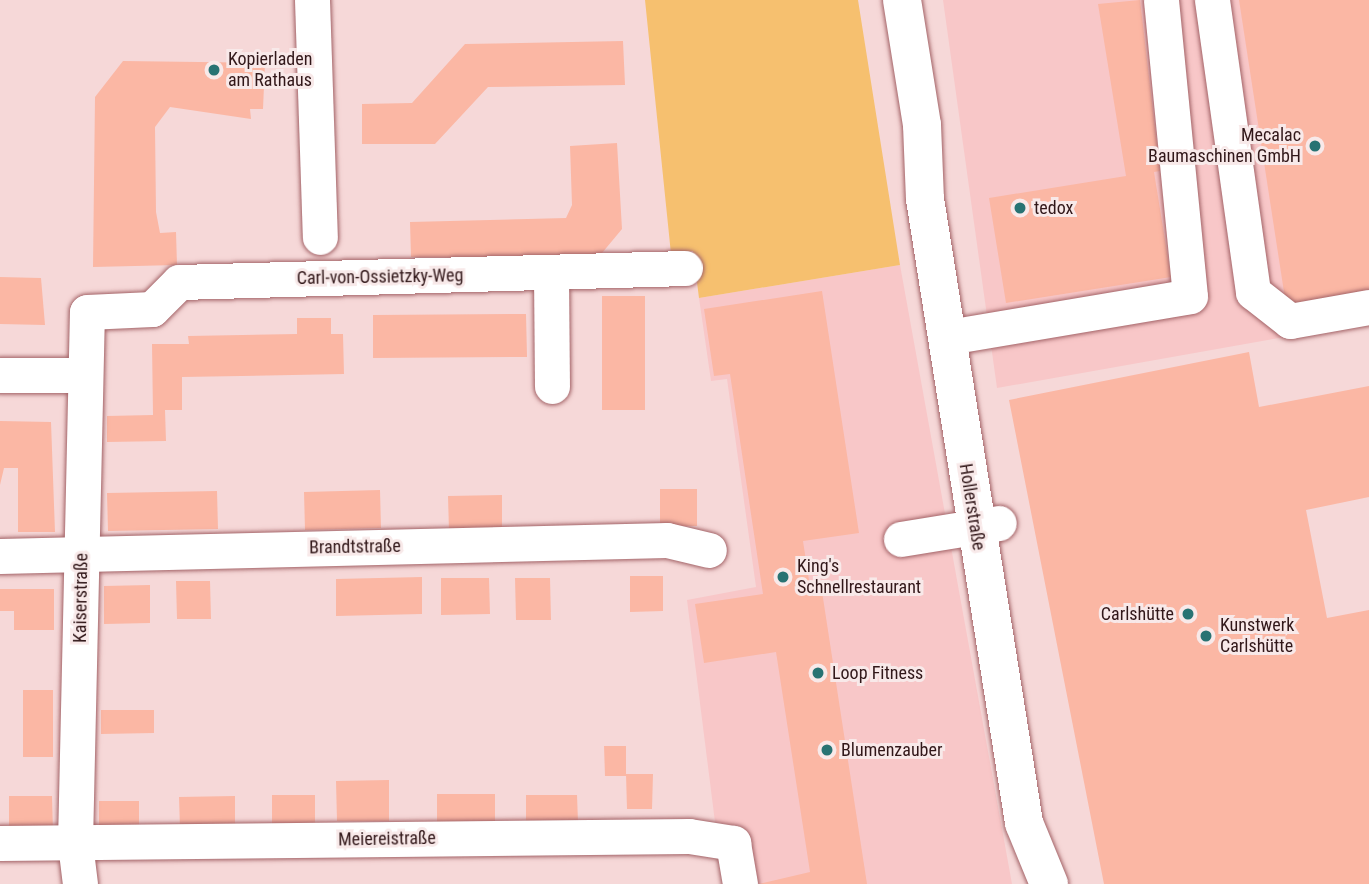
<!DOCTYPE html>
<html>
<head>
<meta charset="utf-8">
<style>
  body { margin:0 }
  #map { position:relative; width:1369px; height:884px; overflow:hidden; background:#f6d8d8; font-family:"Roboto Condensed",sans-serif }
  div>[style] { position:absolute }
  .built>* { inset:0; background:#f8c7c8 }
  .green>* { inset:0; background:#f6c06f }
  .building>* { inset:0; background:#fbb7a4 }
  .roads { filter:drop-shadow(0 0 2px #a36367) drop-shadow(0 0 2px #a36367) }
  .minor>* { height:35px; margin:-17.5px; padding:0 17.5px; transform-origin:17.5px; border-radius:17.5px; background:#fff }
  .major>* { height:38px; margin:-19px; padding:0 19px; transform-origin:19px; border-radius:19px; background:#fff }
  .dots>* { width:19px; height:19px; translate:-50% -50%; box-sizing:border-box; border:4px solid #f8e9e9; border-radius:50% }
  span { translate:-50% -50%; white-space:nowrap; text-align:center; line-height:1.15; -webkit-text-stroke:6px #f8e9e9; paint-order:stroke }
  .poi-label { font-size:18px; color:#311719 }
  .left { translate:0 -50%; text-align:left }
  .right { translate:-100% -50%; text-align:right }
  .street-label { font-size:18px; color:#311719 }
</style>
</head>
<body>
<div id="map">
  <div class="built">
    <i style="clip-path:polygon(943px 0,1369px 0,1369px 322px,997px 388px)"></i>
    <i style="clip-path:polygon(900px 265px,1012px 884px,751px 884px,740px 826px,715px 822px,687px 600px,756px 587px,727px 379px,711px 381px,699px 298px)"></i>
  </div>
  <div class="green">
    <i style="clip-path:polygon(645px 0,858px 0,900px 265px,699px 298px,693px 251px,671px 254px)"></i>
  </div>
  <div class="building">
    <i style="clip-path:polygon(1140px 0,1160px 171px,1154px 172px,1171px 277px,1006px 303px,989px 198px,1126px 176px,1098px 4px)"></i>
    <i style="clip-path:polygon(1239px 0,1369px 0,1369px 292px,1286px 305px)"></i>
    <i style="clip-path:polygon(623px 41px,625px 85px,488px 87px,435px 144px,362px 144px,362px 104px,412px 103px,465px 44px)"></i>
    <i style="clip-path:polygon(123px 61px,265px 63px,263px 109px,250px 109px,251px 119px,170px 107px,155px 127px,156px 212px,160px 233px,176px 232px,177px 265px,93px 267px,95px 97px)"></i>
    <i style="clip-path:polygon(617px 143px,622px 229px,597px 259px,411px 257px,410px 222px,566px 218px,572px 205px,570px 146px)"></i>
    <i style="clip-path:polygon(0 277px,41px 278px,45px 325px,0 324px)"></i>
    <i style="clip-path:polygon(822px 291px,859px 533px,803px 541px,810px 587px,821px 585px,867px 884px,759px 884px,810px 872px,776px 652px,704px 663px,695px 604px,763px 594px,730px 374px,714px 376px,704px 309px)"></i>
    <i style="clip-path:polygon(602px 296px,645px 296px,645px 410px,602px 410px)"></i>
    <i style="clip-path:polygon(526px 314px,527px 357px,373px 358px,373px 315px)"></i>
    <i style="clip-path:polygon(297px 318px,331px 318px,331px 334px,343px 334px,344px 374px,182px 377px,182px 410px,165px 410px,166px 441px,107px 442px,107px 416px,153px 415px,152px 344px,189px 344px,188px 336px,297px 334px)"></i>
    <i style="clip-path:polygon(1249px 352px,1259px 407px,1369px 386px,1369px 497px,1306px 510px,1327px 618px,1369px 610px,1369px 884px,1104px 884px,1009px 400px)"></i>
    <i style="clip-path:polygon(0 421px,51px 422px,55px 532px,18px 532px,18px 468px,4px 468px,0 485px)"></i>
    <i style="clip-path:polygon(660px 489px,697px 489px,697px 526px,660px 526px)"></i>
    <i style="clip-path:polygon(380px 490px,381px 528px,305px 530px,304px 492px)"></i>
    <i style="clip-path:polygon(217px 491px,218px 529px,108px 531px,107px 493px)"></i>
    <i style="clip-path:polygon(502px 495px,502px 530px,449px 531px,448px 496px)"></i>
    <i style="clip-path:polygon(630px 576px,663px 576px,663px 611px,630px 612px)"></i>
    <i style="clip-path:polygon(422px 577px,422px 614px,336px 616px,336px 579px)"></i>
    <i style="clip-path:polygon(441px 578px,489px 578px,490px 614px,441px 615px)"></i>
    <i style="clip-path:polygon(515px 578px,550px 578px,551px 620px,516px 620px)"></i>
    <i style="clip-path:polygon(176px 581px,210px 581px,211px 619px,177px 619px)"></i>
    <i style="clip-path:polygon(150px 585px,150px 623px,104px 624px,104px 586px)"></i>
    <i style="clip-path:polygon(0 589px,54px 589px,54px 630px,14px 630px,14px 611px,0 611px)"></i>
    <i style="clip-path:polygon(23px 690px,53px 690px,53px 757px,23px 757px)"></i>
    <i style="clip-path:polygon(101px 710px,154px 710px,154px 733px,101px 734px)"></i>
    <i style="clip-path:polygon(604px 746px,626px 746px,626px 776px,605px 776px)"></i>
    <i style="clip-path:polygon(626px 774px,653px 774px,652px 809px,627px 809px)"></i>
    <i style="clip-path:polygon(389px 780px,389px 821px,337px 821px,336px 781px)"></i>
    <i style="clip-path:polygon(437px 794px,495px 794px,495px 823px,437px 823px)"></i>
    <i style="clip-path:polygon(272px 795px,315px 795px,315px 828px,272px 828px)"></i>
    <i style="clip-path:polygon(526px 795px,577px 795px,578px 822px,526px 822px)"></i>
    <i style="clip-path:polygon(9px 796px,52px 796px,53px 832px,9px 832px)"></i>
    <i style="clip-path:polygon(235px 796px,235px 827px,180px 828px,179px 797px)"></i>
    <i style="clip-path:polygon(99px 801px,139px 801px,139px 831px,99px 831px)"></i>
  </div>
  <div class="roads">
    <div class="minor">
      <i style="left:312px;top:0;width:237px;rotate:88.1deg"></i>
      <i style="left:1212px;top:0;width:295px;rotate:82deg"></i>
      <i style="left:1253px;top:292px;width:47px;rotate:38.1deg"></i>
      <i style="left:1290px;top:321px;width:80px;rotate:-10deg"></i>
      <i style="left:551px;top:274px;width:112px;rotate:89.5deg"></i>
      <i style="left:966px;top:334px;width:227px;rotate:-9.6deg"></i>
      <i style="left:1190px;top:296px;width:297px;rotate:-95.6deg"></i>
      <i style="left:0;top:375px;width:84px"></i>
      <i style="left:901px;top:539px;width:99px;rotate:-9.3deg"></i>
      <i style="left:0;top:556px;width:667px;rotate:-1.37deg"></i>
      <i style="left:667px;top:540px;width:43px;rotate:13.4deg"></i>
      <i style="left:0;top:843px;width:689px;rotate:-0.58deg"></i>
      <i style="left:689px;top:836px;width:45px;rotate:9deg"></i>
      <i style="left:733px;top:843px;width:42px;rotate:80.3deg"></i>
      <i style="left:80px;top:884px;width:41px;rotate:-97deg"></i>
      <i style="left:75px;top:843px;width:531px;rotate:-88.71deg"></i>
      <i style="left:87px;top:312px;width:65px;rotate:-2.6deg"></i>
      <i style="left:152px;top:309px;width:38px;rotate:-45deg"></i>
      <i style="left:179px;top:282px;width:506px;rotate:-1.58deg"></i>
    </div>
    <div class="major">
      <i style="left:902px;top:0;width:127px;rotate:80.9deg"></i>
      <i style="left:922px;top:125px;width:74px;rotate:87.7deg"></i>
      <i style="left:925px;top:199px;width:632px;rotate:80.98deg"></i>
      <i style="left:1024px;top:823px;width:66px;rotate:67.7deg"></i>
    </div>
  </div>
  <div class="dots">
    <i style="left:214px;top:70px;background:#287373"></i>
    <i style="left:1315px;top:146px;background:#287373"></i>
    <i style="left:1020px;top:208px;background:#287373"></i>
    <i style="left:783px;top:577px;background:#287373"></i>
    <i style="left:1188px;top:614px;background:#287373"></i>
    <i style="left:1206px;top:636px;background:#287373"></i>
    <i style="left:818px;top:673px;background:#287373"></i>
    <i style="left:827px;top:750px;background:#287373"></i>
  </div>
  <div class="poi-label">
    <span class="left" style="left:228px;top:70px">Kopierladen<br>am Rathaus</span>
    <span class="right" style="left:1301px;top:146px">Mecalac<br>Baumaschinen GmbH</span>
    <span class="left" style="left:1034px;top:208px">tedox</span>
    <span class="left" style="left:797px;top:577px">King's<br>Schnellrestaurant</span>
    <span class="right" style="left:1174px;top:614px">Carlshütte</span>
    <span class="left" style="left:1220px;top:636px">Kunstwerk<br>Carlshütte</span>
    <span class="left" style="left:832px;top:673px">Loop Fitness</span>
    <span class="left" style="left:841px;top:750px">Blumenzauber</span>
  </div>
  <div class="street-label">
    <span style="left:380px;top:277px;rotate:-1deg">Carl-von-Ossietzky-Weg</span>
    <span style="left:972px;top:507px;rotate:81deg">Hollerstraße</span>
    <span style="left:355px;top:547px;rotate:-1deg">Brandtstraße</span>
    <span style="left:81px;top:598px;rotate:-89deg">Kaiserstraße</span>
    <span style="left:387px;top:839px;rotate:-1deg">Meiereistraße</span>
  </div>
</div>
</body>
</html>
